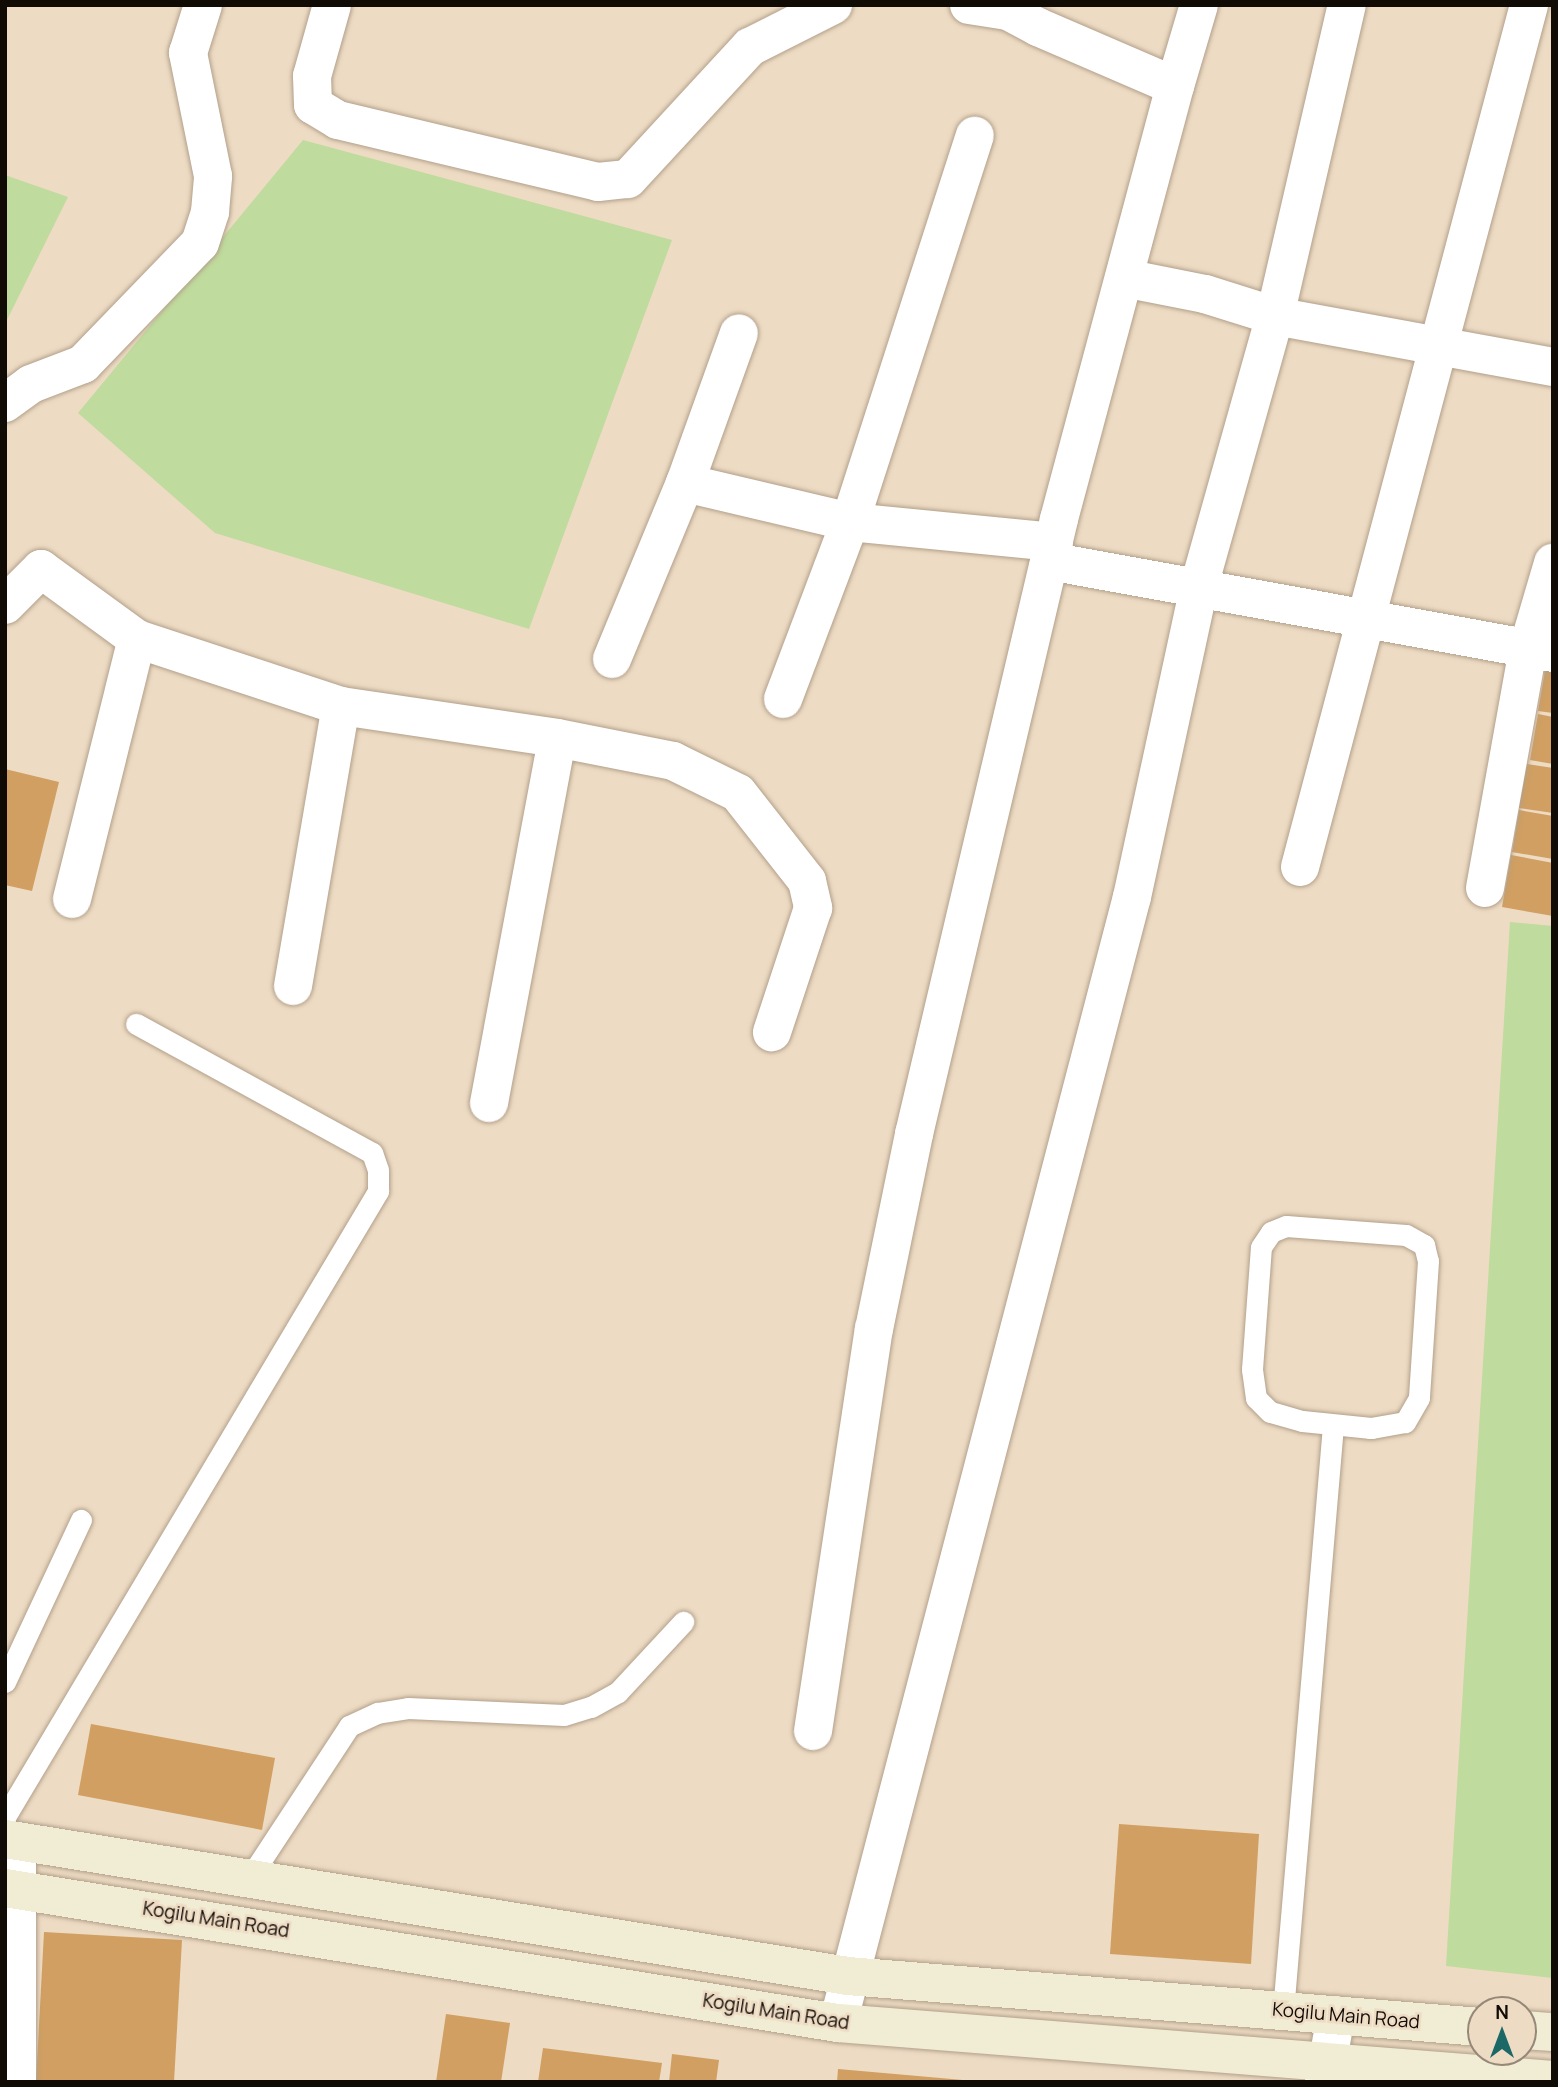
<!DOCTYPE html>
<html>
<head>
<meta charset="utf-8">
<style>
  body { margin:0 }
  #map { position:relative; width:1558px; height:2087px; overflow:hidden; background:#eedbc4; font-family:Manrope,sans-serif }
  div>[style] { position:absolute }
  .green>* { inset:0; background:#bfdb9d }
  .building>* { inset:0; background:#d09f61 }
  .roads { filter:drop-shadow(0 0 2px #b2a08a) drop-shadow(0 0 2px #b2a08a) }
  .lane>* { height:21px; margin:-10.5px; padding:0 10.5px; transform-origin:10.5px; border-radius:10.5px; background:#fff }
  .street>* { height:38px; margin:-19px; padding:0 19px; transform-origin:19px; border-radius:19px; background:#fff }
  .secondary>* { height:38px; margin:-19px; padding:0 19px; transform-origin:19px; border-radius:19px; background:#f1edd4 }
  span { translate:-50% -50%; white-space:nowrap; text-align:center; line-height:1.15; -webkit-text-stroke:5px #eedbc4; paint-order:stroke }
  .street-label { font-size:19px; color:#110b05 }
  .frame { position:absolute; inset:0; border:7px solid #110b05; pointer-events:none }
  .north { position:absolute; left:1467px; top:1996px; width:70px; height:70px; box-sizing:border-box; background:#eedbc4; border:2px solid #968878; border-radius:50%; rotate:0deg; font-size:19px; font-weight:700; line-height:28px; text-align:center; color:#110b05 }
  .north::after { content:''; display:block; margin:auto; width:24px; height:32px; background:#1c6866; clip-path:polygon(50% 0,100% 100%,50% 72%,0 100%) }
</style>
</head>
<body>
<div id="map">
  <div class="green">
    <i style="clip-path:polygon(303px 140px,672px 240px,529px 629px,215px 533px,78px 413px)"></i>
    <i style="clip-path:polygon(5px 175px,68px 197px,5px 324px)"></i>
    <i style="clip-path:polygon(1510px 922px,1553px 926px,1553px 1978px,1446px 1966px)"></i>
  </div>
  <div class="building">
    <i style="clip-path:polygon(1546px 665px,1553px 666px,1553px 713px,1538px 711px)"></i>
    <i style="clip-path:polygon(1538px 714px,1553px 717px,1553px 764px,1530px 760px)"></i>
    <i style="clip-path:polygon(1527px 764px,1553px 768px,1553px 813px,1519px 808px)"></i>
    <i style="clip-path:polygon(5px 769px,59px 782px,32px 891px,5px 885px)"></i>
    <i style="clip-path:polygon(1519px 810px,1553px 816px,1553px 859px,1512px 852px)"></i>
    <i style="clip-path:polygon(1511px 855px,1553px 863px,1553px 916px,1502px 907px)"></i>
    <i style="clip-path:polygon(91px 1724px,275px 1758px,262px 1830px,78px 1795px)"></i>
    <i style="clip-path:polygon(1119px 1824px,1259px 1834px,1251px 1964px,1110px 1954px)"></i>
    <i style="clip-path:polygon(44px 1932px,182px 1940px,174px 2082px,36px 2082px)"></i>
    <i style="clip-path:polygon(446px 2014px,510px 2023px,501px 2082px,436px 2082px)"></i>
    <i style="clip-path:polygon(543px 2048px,662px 2063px,659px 2082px,538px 2082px)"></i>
    <i style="clip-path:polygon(672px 2054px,719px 2060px,716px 2082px,669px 2082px)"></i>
    <i style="clip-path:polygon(838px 2069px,963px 2080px,963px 2082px,837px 2082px)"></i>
  </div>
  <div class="roads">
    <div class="lane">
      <i style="left:1286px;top:1226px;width:120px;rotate:4.3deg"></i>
      <i style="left:1406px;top:1235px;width:21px;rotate:29deg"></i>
      <i style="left:1424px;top:1245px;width:16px;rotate:76deg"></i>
      <i style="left:1428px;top:1261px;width:137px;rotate:93.8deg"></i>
      <i style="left:1419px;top:1398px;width:28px;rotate:120deg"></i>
      <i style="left:1405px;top:1422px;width:35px;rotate:170deg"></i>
      <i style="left:1371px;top:1428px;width:69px;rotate:-174.2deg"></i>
      <i style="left:1302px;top:1421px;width:33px;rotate:-164deg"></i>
      <i style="left:1270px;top:1412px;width:20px;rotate:-135deg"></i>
      <i style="left:1256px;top:1398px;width:29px;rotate:-98deg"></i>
      <i style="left:1252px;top:1369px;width:122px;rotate:-85.8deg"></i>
      <i style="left:1261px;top:1247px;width:18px;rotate:-56deg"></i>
      <i style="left:1271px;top:1232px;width:16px;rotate:-22deg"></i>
      <i style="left:5px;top:1682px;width:179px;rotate:-64.9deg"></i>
      <i style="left:5px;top:1817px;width:729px;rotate:-59.21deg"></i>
      <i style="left:378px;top:1191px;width:21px;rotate:-90deg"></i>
      <i style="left:378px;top:1170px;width:18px;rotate:-109deg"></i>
      <i style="left:372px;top:1153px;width:269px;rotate:-151.3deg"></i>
      <i style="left:250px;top:1877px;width:181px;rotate:-56.7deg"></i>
      <i style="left:349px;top:1726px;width:31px;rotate:-25deg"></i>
      <i style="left:377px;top:1713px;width:31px;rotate:-9deg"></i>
      <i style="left:408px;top:1708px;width:156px;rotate:2.6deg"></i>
      <i style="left:564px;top:1715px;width:28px;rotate:-17deg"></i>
      <i style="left:591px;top:1707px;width:31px;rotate:-29deg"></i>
      <i style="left:618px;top:1692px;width:96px;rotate:-47.1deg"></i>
      <i style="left:1283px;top:2011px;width:588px;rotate:-85.12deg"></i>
    </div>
    <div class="street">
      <i style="left:332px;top:5px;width:74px;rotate:105.7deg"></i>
      <i style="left:312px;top:76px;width:29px;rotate:88deg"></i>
      <i style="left:313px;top:105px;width:29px;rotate:31deg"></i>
      <i style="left:338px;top:120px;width:267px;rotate:13.4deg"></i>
      <i style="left:598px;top:182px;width:30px;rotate:-6deg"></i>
      <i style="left:628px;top:179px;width:180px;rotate:-47.3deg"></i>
      <i style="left:750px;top:47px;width:93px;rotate:-26.8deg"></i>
      <i style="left:969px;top:5px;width:39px;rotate:9deg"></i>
      <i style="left:1010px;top:5px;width:6px;rotate:108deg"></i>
      <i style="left:1008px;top:11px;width:34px;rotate:28deg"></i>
      <i style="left:1038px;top:27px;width:149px;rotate:23.3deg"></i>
      <i style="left:1175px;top:86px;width:84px;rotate:-73.5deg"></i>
      <i style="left:1124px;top:278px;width:83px;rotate:11.2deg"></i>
      <i style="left:1205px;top:294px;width:73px;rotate:17.4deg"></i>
      <i style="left:1275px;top:316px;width:283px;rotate:10.4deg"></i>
      <i style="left:5px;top:403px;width:32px;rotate:-36deg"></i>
      <i style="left:31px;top:384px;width:56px;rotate:-21deg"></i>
      <i style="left:83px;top:364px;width:168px;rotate:-46deg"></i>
      <i style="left:200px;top:243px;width:33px;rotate:-72deg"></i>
      <i style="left:210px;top:212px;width:36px;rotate:-85deg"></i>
      <i style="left:213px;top:176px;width:126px;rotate:-101.5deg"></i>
      <i style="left:188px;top:53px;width:50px;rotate:-72.6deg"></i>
      <i style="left:685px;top:483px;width:170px;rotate:13.3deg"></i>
      <i style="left:850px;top:522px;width:205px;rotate:5.6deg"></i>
      <i style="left:1049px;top:561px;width:512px;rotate:10.34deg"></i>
      <i style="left:5px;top:605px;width:51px;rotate:-45deg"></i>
      <i style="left:41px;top:569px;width:119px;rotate:36.1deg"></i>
      <i style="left:137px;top:639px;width:215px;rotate:18.2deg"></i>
      <i style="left:341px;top:706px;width:218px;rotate:8.4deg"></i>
      <i style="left:557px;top:738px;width:118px;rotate:11.2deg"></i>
      <i style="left:673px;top:761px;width:72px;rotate:26.2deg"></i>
      <i style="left:738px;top:793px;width:112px;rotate:51.9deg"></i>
      <i style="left:807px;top:881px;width:28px;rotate:77deg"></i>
      <i style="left:813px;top:908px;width:131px;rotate:108.3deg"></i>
      <i style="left:612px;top:659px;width:191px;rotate:-67.5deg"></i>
      <i style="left:685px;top:483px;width:159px;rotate:-70.2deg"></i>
      <i style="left:783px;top:699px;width:189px;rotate:-69.3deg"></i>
      <i style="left:850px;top:522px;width:406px;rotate:-72.1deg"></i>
      <i style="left:1300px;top:867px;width:892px;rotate:-75.12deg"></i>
      <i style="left:1485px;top:888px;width:244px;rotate:-79.8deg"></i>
      <i style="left:1528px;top:648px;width:89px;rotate:-73.6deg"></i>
      <i style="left:72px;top:899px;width:268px;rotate:-76deg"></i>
      <i style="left:293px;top:986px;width:284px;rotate:-80.3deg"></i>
      <i style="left:489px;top:1103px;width:371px;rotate:-79.4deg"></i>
      <i style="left:813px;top:1731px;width:407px;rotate:-81.4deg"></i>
      <i style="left:874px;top:1329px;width:199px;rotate:-78.4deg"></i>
      <i style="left:914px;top:1134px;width:632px;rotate:-76.73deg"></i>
      <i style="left:1059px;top:519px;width:448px;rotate:-75deg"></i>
      <i style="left:17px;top:1841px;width:241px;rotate:90deg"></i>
      <i style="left:838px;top:2023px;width:1164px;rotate:-75.37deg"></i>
      <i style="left:1132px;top:897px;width:318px;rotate:-77.8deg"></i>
      <i style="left:1199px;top:586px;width:280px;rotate:-74.3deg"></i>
      <i style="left:1275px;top:316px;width:319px;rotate:-77deg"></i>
      <i style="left:1324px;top:2082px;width:68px;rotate:-79.8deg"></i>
    </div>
    <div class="secondary">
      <i style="left:5px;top:1839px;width:854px;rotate:9.23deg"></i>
      <i style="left:848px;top:1976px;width:635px;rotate:4.61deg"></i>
      <i style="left:5px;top:1888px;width:844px;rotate:9.21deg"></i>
      <i style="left:838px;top:2023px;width:717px;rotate:4.56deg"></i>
      <i style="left:1523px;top:2030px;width:30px;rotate:4deg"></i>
    </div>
  </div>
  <div class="street-label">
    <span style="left:216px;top:1920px;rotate:9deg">Kogilu Main Road</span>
    <span style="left:776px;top:2012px;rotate:9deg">Kogilu Main Road</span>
    <span style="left:1346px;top:2016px;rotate:5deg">Kogilu Main Road</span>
  </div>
  <div class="frame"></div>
  <div class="north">N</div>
</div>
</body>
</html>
